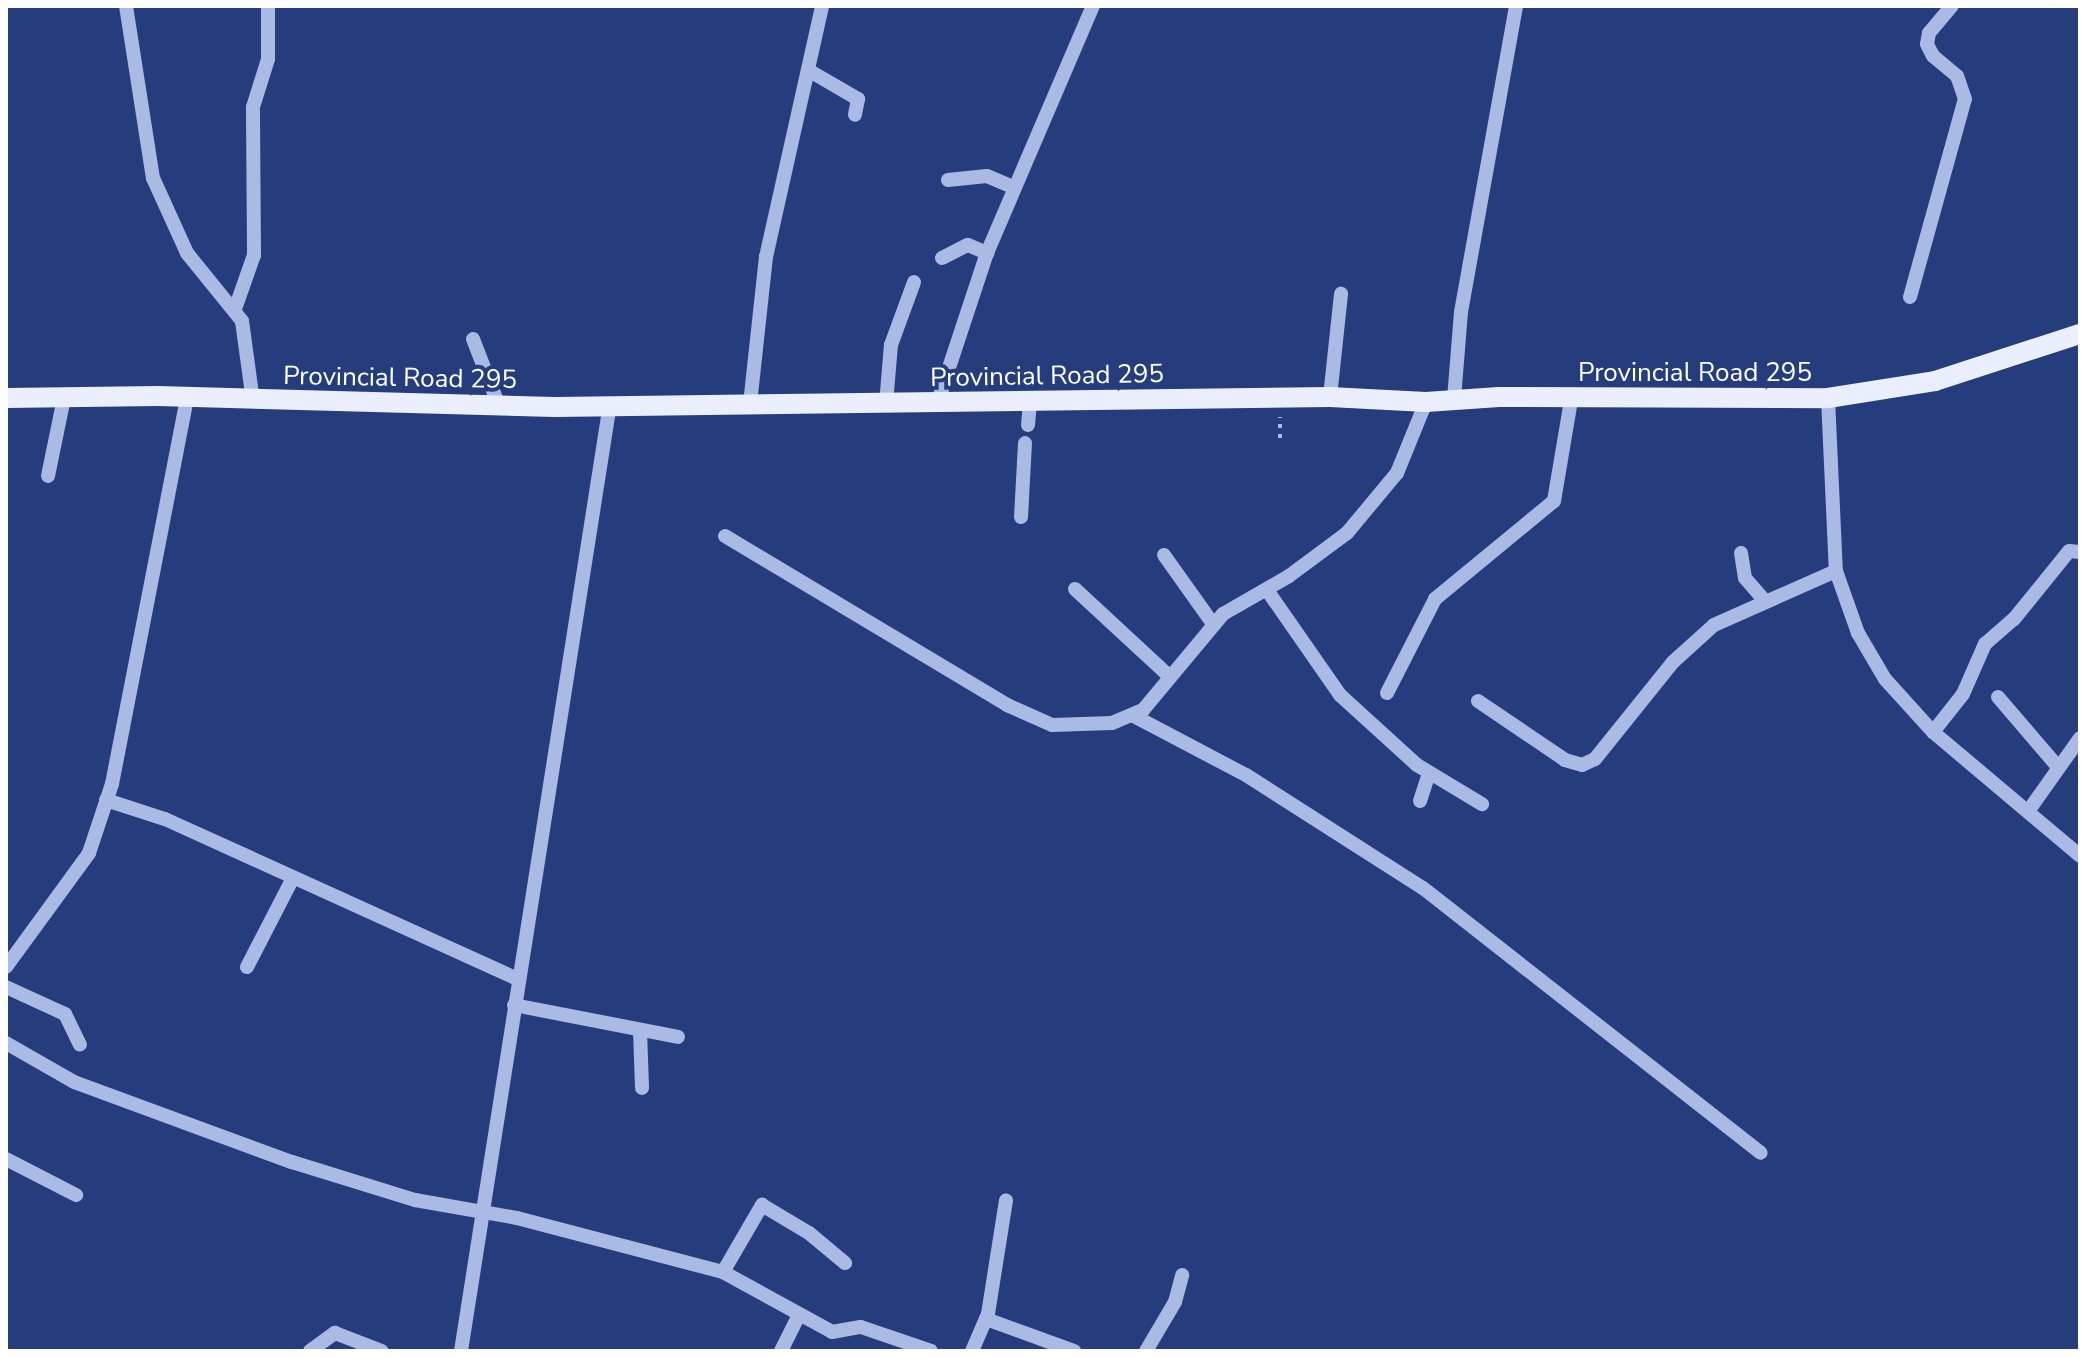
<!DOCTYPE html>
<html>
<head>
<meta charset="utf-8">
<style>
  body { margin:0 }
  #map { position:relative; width:2086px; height:1357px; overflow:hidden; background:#253c7d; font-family:"Nunito Sans",sans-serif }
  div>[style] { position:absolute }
  .path>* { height:4px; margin-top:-2px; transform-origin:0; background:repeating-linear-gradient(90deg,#aabae5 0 4px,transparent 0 10px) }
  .minor>* { height:14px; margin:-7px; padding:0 7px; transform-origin:7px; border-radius:7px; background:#aabae5 }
  .major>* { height:20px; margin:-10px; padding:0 10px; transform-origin:10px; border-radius:10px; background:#eaeefd }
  span { translate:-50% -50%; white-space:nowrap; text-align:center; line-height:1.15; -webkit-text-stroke:8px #253c7d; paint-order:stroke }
  .street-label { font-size:26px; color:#fff }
  .frame { position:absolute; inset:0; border:8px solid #fff; pointer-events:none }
</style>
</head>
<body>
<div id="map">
  <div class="path">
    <i style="left:1280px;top:438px;width:21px;rotate:-90deg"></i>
  </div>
  <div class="minor">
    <i style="left:126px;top:6px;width:174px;rotate:81.1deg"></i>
    <i style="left:153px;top:178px;width:82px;rotate:65.6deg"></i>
    <i style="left:187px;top:253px;width:87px;rotate:51deg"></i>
    <i style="left:242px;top:321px;width:81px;rotate:82.2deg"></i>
    <i style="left:808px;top:70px;width:58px;rotate:30.1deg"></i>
    <i style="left:858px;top:99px;width:16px;rotate:101deg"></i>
    <i style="left:948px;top:180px;width:39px;rotate:-6deg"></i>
    <i style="left:987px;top:176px;width:30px;rotate:23deg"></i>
    <i style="left:942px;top:258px;width:29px;rotate:-27deg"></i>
    <i style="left:968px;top:245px;width:21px;rotate:23deg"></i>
    <i style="left:1910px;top:297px;width:205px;rotate:-74.5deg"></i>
    <i style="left:1965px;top:99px;width:24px;rotate:-109deg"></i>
    <i style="left:1957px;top:76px;width:31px;rotate:-140deg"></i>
    <i style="left:1933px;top:56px;width:13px;rotate:-117deg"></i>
    <i style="left:1927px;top:44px;width:11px;rotate:-80deg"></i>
    <i style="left:1929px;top:33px;width:35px;rotate:-50deg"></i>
    <i style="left:235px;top:309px;width:57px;rotate:-70.6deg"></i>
    <i style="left:254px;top:255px;width:148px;rotate:-90.4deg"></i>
    <i style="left:253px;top:107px;width:50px;rotate:-72.6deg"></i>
    <i style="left:268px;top:59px;width:53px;rotate:-90deg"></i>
    <i style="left:473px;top:339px;width:72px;rotate:68.8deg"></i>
    <i style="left:1330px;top:397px;width:104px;rotate:-83.9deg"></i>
    <i style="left:1828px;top:398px;width:173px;rotate:87.4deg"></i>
    <i style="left:1836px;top:571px;width:66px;rotate:70.5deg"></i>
    <i style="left:1858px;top:633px;width:53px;rotate:59.6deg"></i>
    <i style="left:1885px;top:679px;width:72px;rotate:47.8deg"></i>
    <i style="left:1933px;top:732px;width:192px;rotate:40.1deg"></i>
    <i style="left:1454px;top:399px;width:87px;rotate:-85.4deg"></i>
    <i style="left:1461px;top:312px;width:311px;rotate:-79.8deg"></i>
    <i style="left:750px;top:404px;width:148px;rotate:-83.8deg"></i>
    <i style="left:766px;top:257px;width:257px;rotate:-77.4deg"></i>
    <i style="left:886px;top:404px;width:59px;rotate:-85.2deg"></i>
    <i style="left:891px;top:345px;width:67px;rotate:-69.9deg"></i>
    <i style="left:937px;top:404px;width:159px;rotate:-71.7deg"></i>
    <i style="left:987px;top:253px;width:269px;rotate:-66.8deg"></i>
    <i style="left:1028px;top:425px;width:22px;rotate:-85deg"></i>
    <i style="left:48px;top:476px;width:80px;rotate:-78.4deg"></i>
    <i style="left:1021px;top:517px;width:74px;rotate:-86.9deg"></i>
    <i style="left:725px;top:536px;width:329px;rotate:30.9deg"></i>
    <i style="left:1007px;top:705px;width:49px;rotate:24deg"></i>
    <i style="left:1052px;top:725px;width:60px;rotate:-1.9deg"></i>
    <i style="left:1112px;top:723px;width:34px;rotate:-23deg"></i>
    <i style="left:1143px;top:710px;width:125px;rotate:-50.2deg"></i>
    <i style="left:1223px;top:614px;width:76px;rotate:-29.9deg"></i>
    <i style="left:1289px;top:576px;width:72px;rotate:-36.6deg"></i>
    <i style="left:1347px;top:533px;width:78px;rotate:-50.2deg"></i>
    <i style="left:1397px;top:473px;width:77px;rotate:-67.8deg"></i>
    <i style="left:1741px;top:553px;width:25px;rotate:81deg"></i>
    <i style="left:1745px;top:578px;width:30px;rotate:49deg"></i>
    <i style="left:1164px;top:555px;width:85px;rotate:54.6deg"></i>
    <i style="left:1075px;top:589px;width:128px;rotate:42.8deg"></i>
    <i style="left:1267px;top:590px;width:128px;rotate:55.2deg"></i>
    <i style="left:1340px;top:695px;width:104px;rotate:42.3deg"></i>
    <i style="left:1417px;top:765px;width:76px;rotate:31deg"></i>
    <i style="left:1387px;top:693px;width:106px;rotate:-62.9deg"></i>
    <i style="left:1435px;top:599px;width:154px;rotate:-39.5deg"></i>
    <i style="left:1554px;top:501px;width:102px;rotate:-80.4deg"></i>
    <i style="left:1998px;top:697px;width:92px;rotate:49.4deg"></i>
    <i style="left:1478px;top:701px;width:105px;rotate:34.1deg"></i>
    <i style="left:1565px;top:760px;width:18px;rotate:16deg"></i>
    <i style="left:1582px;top:765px;width:14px;rotate:-25deg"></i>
    <i style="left:1595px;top:759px;width:124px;rotate:-51.2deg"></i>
    <i style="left:1673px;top:662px;width:55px;rotate:-42.1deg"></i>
    <i style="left:1714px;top:625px;width:133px;rotate:-23.9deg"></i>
    <i style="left:1132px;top:715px;width:129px;rotate:27.8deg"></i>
    <i style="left:1246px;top:775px;width:210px;rotate:32.6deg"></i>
    <i style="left:1423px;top:888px;width:429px;rotate:38.1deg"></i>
    <i style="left:1933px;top:732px;width:48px;rotate:-51.7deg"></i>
    <i style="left:1963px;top:694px;width:55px;rotate:-66.3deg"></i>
    <i style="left:1985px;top:644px;width:38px;rotate:-41deg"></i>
    <i style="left:2014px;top:619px;width:87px;rotate:-51deg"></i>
    <i style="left:2069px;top:551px;width:11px;rotate:5deg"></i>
    <i style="left:106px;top:800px;width:62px;rotate:17.9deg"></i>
    <i style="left:165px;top:819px;width:388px;rotate:24.4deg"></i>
    <i style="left:1420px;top:801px;width:29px;rotate:-72deg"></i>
    <i style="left:2029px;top:810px;width:88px;rotate:-54.7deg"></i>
    <i style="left:6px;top:967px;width:141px;rotate:-53.9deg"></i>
    <i style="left:89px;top:853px;width:73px;rotate:-71.6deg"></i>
    <i style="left:112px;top:784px;width:393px;rotate:-79deg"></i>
    <i style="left:247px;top:967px;width:100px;rotate:-62.7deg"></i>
    <i style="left:6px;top:987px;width:65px;rotate:24.6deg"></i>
    <i style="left:65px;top:1014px;width:34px;rotate:64deg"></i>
    <i style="left:514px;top:1005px;width:167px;rotate:11deg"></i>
    <i style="left:640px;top:1030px;width:58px;rotate:88deg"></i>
    <i style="left:6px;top:1043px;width:78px;rotate:29.8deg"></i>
    <i style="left:74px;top:1082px;width:232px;rotate:20.2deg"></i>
    <i style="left:292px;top:1162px;width:129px;rotate:17.2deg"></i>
    <i style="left:415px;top:1200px;width:104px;rotate:10deg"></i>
    <i style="left:517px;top:1218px;width:213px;rotate:14.7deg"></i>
    <i style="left:723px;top:1272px;width:124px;rotate:28.8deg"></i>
    <i style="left:832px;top:1332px;width:29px;rotate:-10deg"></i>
    <i style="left:861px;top:1327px;width:74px;rotate:18.9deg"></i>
    <i style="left:6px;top:1159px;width:79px;rotate:27.2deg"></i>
    <i style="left:723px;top:1272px;width:78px;rotate:-59.8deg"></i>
    <i style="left:762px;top:1205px;width:55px;rotate:30.8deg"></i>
    <i style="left:809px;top:1233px;width:47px;rotate:39.8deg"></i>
    <i style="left:986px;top:1319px;width:94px;rotate:20deg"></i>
    <i style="left:310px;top:1351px;width:31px;rotate:-36deg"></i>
    <i style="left:335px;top:1333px;width:50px;rotate:21deg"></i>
    <i style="left:461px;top:1351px;width:959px;rotate:-81.06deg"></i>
    <i style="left:781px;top:1351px;width:40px;rotate:-63.4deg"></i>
    <i style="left:972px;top:1351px;width:40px;rotate:-66.6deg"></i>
    <i style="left:988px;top:1314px;width:115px;rotate:-81deg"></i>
    <i style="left:1146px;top:1351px;width:57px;rotate:-59.4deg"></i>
    <i style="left:1175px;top:1302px;width:28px;rotate:-75deg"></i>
  </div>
  <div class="major">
    <i style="left:6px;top:398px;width:152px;rotate:-0.8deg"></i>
    <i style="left:158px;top:396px;width:397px;rotate:1.6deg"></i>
    <i style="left:555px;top:407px;width:775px;rotate:-0.74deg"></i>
    <i style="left:1330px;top:397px;width:96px;rotate:3deg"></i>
    <i style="left:1426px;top:402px;width:73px;rotate:-3.9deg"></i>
    <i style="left:1499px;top:397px;width:329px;rotate:0.2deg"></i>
    <i style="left:1828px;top:398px;width:108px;rotate:-9deg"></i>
    <i style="left:1935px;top:381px;width:152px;rotate:-18deg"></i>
  </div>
  <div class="street-label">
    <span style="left:1695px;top:373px">Provincial Road 295</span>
    <span style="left:1047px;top:376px;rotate:-1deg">Provincial Road 295</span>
    <span style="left:400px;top:378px;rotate:1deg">Provincial Road 295</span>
  </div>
  <div class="frame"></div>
</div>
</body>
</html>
